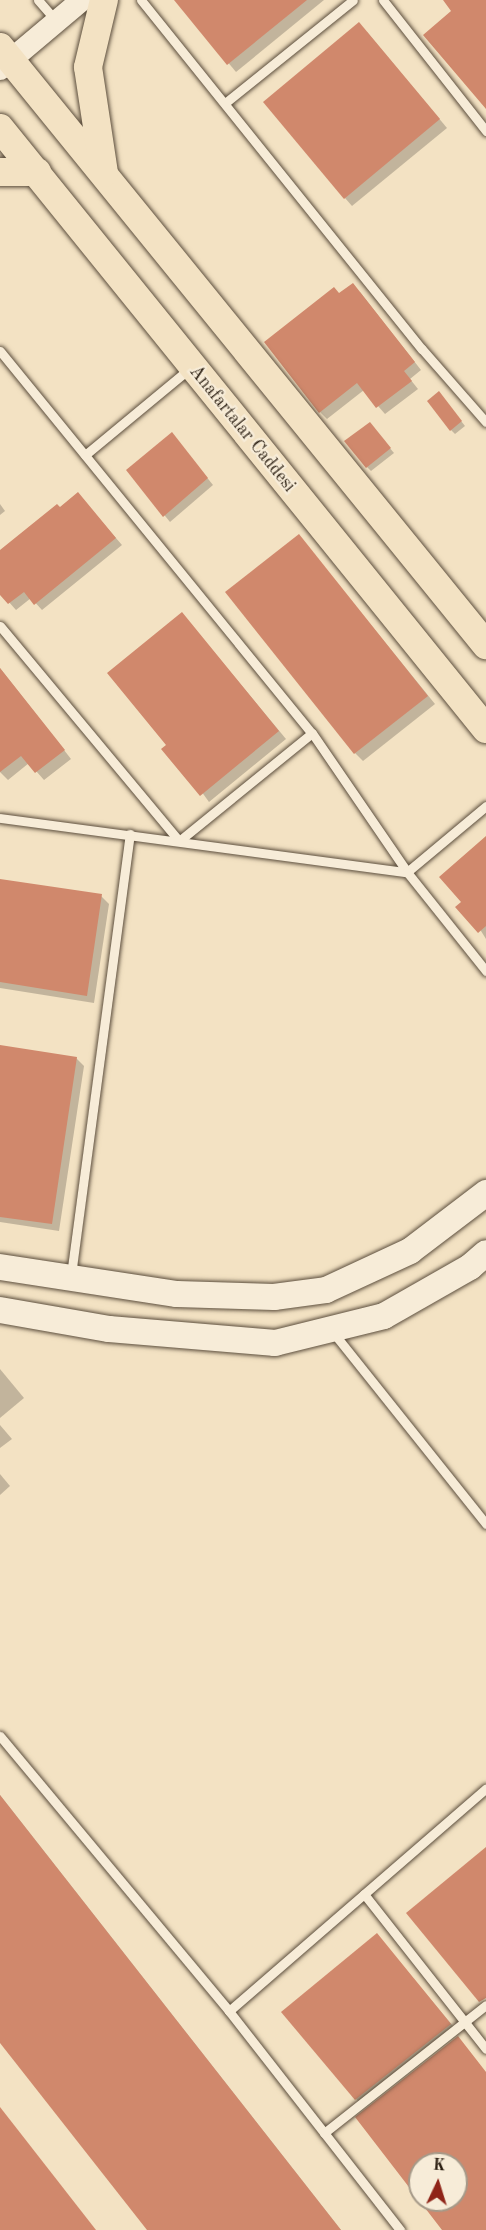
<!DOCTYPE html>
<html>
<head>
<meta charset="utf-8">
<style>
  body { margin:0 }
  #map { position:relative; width:486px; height:2230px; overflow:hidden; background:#f3e2c3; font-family:"Old Standard TT",serif }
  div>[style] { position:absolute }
  .shadow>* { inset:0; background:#0003 }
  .building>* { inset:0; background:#d0886c }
  .roads { filter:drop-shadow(0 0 2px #5c4e3d) drop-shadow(0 0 2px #5c4e3d) }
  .service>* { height:9px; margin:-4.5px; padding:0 4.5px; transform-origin:4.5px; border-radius:4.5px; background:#f7ecd8 }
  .tertiary>* { height:22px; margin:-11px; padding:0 11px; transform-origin:11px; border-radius:11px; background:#f7ecd8 }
  .secondary>* { height:26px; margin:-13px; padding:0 13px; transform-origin:13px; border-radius:13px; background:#f7ecd8 }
  .primary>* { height:28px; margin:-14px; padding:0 14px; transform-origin:14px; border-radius:14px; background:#f3e2c3 }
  span { translate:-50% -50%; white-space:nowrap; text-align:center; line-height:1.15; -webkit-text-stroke:4.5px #f7ecd8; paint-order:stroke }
  .street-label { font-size:18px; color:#291d10 }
  .north { position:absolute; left:408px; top:2152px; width:60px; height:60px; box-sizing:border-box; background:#f7ecd8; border:2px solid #a59988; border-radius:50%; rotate:4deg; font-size:16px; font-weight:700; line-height:24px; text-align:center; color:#291d10 }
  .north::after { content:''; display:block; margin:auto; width:21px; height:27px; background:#8f2418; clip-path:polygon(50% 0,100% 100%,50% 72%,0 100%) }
</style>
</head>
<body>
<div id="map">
  <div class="shadow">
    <i style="clip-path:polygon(176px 0,324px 0,236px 72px)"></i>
    <i style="clip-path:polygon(367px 32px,447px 128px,352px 206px,345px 198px)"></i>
    <i style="clip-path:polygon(360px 292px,421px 370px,410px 379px,418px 389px,385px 414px,364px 390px,327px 419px,320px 412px,340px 295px)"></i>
    <i style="clip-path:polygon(442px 397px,465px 426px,455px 434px,451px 430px)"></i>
    <i style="clip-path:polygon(373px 428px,394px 453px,371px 471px,367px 467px)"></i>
    <i style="clip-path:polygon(172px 434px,213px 485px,170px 522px,128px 470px)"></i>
    <i style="clip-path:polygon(78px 494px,122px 545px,42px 610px,31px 598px,16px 610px,0 592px,0 552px)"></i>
    <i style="clip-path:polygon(0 504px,5px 511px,0 515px)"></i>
    <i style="clip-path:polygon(299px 536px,435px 704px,363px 761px,355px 753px)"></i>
    <i style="clip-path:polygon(189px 622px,286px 739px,209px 802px,168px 745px)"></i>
    <i style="clip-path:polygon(0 668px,71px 759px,44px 780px,29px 763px,8px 780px,0 772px)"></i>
    <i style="clip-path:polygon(486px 838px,486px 939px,463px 902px)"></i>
    <i style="clip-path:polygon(0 880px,101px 896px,109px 904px,94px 1003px,0 988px)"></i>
    <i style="clip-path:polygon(0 1046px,76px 1058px,84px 1066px,59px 1231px,0 1222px)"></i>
    <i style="clip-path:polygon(0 1369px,24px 1398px,0 1418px)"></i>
    <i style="clip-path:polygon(0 1425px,12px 1439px,0 1448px)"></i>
    <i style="clip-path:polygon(0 1474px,10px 1486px,0 1495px)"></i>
    <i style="clip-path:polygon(0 1795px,341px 2230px,149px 2230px,0 2041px)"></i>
    <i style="clip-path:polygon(384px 1943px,458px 2032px,364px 2107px,356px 2099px)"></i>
  </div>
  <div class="building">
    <i style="clip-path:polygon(174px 0,307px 0,227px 65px)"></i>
    <i style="clip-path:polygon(443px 0,486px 0,486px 109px,423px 35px,451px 11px)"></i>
    <i style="clip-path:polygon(359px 22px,440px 119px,344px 199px,263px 102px)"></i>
    <i style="clip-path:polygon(353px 283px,415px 362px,404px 371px,412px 381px,376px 408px,357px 383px,319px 413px,264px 342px,334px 287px,339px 293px)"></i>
    <i style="clip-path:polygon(439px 391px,462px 421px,450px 431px,427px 401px)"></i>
    <i style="clip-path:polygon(370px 422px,391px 448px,366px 468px,344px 441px)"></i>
    <i style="clip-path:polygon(172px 432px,208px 478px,163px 517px,126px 470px)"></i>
    <i style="clip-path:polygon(78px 492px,116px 538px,34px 605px,24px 592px,8px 604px,0 595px,0 550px,57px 504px,60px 507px)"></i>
    <i style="clip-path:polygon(299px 534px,428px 696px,354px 754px,225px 592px)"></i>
    <i style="clip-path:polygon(182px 612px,279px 731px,200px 796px,161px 749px,166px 745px,107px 673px)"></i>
    <i style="clip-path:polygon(0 668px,65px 750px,35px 773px,21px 756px,0 772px)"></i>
    <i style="clip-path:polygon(486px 836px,486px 926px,478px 933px,455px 907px,461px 902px,439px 877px)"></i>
    <i style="clip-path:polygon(0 879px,102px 894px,87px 996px,0 982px)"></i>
    <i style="clip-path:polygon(0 1045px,77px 1057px,52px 1224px,0 1217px)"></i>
    <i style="clip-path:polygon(0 1795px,341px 2230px,147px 2230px,0 2043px)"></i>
    <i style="clip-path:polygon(486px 1847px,486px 1998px,479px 2002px,406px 1913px)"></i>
    <i style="clip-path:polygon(377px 1933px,451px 2024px,355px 2100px,281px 2012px)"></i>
    <i style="clip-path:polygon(evenodd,458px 2036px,486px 2072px,486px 2230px,442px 2230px,355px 2117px,458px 2036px,420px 2164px,456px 2164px,456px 2200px,420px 2200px,420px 2164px)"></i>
    <i style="clip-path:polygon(0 2107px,96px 2230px,0 2230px)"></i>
  </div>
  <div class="roads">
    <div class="service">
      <i style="left:38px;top:0;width:28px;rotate:49deg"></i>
      <i style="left:141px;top:0;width:448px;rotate:51.2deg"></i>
      <i style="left:422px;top:349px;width:97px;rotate:48.8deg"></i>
      <i style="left:383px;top:0;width:167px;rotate:51.8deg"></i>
      <i style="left:225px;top:103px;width:164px;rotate:-38.8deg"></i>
      <i style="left:0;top:351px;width:493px;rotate:50.8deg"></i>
      <i style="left:85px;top:455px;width:136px;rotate:-39.6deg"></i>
      <i style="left:0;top:626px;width:280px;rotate:50.2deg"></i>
      <i style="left:179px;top:841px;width:171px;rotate:-39.1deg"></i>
      <i style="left:312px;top:733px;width:168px;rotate:55.6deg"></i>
      <i style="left:407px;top:872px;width:103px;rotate:-39.9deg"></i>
      <i style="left:0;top:818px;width:411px;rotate:7.6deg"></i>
      <i style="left:407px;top:872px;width:127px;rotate:51.4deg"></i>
      <i style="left:71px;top:1275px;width:445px;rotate:-82.4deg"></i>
      <i style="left:332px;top:1331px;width:247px;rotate:51.4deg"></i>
      <i style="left:0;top:1736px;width:358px;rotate:50.2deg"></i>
      <i style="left:229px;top:2011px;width:278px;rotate:52deg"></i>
      <i style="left:364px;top:1894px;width:197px;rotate:51.8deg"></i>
      <i style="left:229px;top:2011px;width:340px;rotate:-40.9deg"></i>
      <i style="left:324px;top:2133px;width:206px;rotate:-38.3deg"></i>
    </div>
    <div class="tertiary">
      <i style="left:0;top:69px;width:107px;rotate:-40.1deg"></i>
    </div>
    <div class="secondary">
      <i style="left:0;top:1267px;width:179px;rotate:8.7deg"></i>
      <i style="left:177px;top:1294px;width:97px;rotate:1.8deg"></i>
      <i style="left:274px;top:1297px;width:52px;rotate:-7.7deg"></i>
      <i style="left:326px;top:1290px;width:93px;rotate:-24.9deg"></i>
      <i style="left:410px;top:1251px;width:96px;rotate:-37.3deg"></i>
      <i style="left:0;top:1310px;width:111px;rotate:9.9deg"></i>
      <i style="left:109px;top:1329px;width:167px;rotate:4.8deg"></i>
      <i style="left:275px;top:1343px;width:112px;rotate:-13.9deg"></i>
      <i style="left:384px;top:1316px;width:99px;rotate:-29.7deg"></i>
      <i style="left:470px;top:1267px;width:21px;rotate:-41deg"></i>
    </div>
    <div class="primary">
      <i style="left:0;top:47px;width:771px;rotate:50.9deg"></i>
      <i style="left:0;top:128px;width:773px;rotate:51.04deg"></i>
      <i style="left:0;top:172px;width:37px"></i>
      <i style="left:104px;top:173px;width:107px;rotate:-98.6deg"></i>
      <i style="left:88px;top:67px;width:69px;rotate:-76.6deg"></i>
    </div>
  </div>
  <div class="street-label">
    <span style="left:242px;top:429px;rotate:51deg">Anafartalar Caddesi</span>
  </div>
  <div class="north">K</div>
</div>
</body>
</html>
